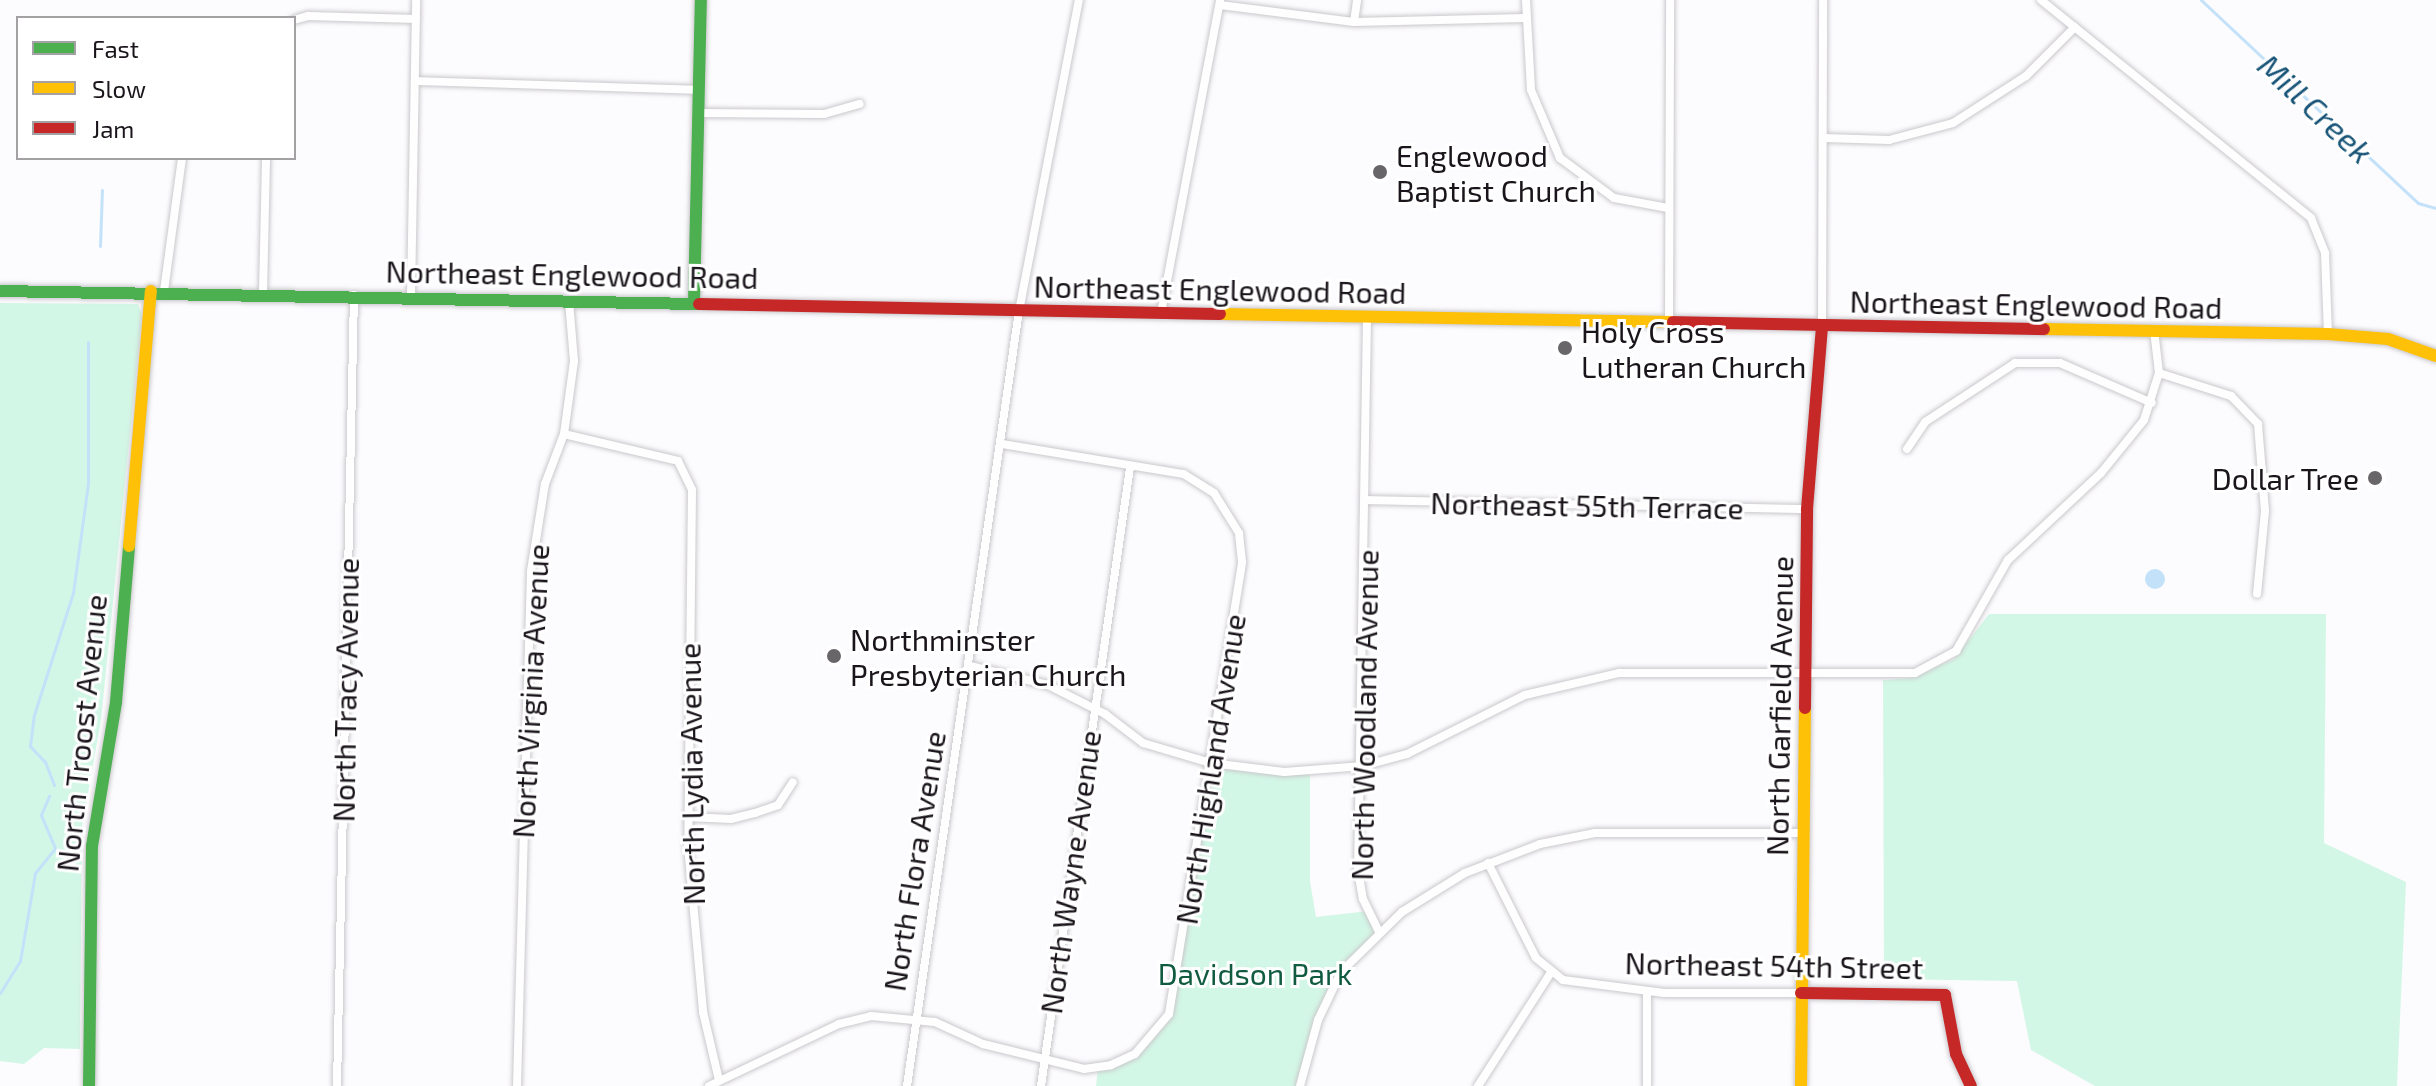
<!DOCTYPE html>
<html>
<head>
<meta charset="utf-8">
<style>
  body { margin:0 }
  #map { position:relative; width:2436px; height:1086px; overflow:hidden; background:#fcfbfd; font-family:"Exo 2",sans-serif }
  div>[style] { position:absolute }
  .green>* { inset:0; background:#d3f7e6 }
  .water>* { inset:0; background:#c3e2fa }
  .round { border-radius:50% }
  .stream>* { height:3px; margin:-1.5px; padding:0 1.5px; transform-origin:1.5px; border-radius:1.5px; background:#c3e2fa }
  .roads { filter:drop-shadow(0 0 2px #cac8cc) drop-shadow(0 0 2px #cac8cc) }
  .street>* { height:8px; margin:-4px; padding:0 4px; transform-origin:4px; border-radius:4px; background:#fffeff }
  .fast>* { height:12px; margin:-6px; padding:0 6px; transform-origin:6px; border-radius:6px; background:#4caf50 }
  .slow>* { height:12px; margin:-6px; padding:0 6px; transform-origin:6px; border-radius:6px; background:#ffc107 }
  .jam>* { height:12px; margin:-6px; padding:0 6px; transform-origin:6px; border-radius:6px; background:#c62828 }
  .dots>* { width:22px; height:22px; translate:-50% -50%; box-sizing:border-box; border:4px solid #fff; border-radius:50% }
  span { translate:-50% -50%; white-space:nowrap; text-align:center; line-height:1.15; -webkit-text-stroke:6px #fff; paint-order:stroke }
  .poi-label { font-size:30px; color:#1a151b }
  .left { translate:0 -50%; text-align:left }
  .right { translate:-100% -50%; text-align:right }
  .street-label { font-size:30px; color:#1a151b }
  .park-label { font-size:30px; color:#115c41 }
  .water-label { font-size:32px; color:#165376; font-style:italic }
  .legend { position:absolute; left:16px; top:16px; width:280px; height:144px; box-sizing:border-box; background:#fff; border:2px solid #a3a1a4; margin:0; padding:10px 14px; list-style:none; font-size:24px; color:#1a151b }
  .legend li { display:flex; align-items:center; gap:16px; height:40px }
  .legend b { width:40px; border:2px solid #a3a1a4 }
</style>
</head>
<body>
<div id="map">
  <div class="green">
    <div style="clip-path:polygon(0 303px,138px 304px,142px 315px,101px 720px,82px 826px,80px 1049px,44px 1048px,24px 1064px,0 1061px)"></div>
    <div style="clip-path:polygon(1989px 614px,2326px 614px,2324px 843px,2406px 882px,2397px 1086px,2095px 1086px,2031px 1050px,2017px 981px,1884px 979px,1883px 680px,1911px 678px,1954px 659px)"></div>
    <div style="clip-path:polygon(1211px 763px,1310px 771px,1310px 882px,1316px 917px,1369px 911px,1379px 932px,1326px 1001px,1300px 1086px,1096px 1086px,1098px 1068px,1123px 1060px,1162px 1026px,1178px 976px)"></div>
  </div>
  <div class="water">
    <div class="round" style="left:2145px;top:569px;width:20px;height:20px"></div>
  </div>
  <div class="stream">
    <div style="left:2201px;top:0;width:297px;rotate:43.1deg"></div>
    <div style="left:2418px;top:203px;width:19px;rotate:16deg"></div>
    <div style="left:100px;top:246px;width:56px;rotate:-88deg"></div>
    <div style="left:54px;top:785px;width:25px;rotate:-111deg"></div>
    <div style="left:45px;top:762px;width:22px;rotate:-133deg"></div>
    <div style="left:30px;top:746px;width:31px;rotate:-83deg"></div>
    <div style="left:34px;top:715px;width:128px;rotate:-72.3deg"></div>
    <div style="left:73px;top:593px;width:111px;rotate:-82.2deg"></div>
    <div style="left:88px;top:483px;width:141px;rotate:-90deg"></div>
    <div style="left:0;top:993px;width:38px;rotate:-58deg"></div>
    <div style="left:20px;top:961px;width:89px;rotate:-80.3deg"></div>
    <div style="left:35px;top:873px;width:32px;rotate:-51deg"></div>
    <div style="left:55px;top:848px;width:36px;rotate:-113deg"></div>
    <div style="left:41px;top:815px;width:21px;rotate:-67deg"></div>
  </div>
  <div class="roads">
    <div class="street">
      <div style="left:1526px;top:0;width:90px;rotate:86.8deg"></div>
      <div style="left:1531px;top:90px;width:74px;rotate:66.9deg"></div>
      <div style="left:1560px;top:158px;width:67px;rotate:36.5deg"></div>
      <div style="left:1614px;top:198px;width:55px;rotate:10.5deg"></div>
      <div style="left:2041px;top:0;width:347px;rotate:38.9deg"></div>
      <div style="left:2311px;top:218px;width:38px;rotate:68deg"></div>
      <div style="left:2325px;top:253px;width:81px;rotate:87.9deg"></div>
      <div style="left:1220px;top:5px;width:135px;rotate:7.2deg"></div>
      <div style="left:1354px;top:22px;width:171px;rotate:-1.3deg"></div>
      <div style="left:294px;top:20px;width:15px;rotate:-16deg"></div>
      <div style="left:308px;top:16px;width:108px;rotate:1.6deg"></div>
      <div style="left:1354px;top:22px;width:22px;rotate:-82deg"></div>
      <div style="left:415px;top:81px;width:284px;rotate:1.8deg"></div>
      <div style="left:698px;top:113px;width:126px;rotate:0.5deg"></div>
      <div style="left:824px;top:114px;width:37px;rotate:-16deg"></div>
      <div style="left:1824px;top:138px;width:65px;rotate:1.8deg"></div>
      <div style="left:1889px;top:140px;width:66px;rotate:-14.9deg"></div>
      <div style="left:1953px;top:123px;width:87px;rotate:-32.8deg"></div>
      <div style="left:2026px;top:76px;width:69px;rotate:-45deg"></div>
      <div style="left:164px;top:291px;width:134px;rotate:-82.3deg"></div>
      <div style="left:263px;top:293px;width:135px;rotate:-88.7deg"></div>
      <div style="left:411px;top:296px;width:296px;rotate:-89deg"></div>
      <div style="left:1161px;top:313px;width:319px;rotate:-79.3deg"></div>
      <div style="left:1367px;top:318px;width:553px;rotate:90.93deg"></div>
      <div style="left:1358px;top:871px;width:28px;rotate:80deg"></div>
      <div style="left:1363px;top:899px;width:37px;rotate:64deg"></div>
      <div style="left:1669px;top:324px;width:324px;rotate:-89.8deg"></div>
      <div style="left:1822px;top:326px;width:326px;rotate:-89.8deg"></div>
      <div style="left:2159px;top:373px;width:76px;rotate:17.7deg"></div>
      <div style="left:2231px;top:396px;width:39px;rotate:46deg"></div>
      <div style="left:2258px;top:424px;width:87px;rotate:85.4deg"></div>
      <div style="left:2265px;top:511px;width:83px;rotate:95.5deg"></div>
      <div style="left:564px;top:434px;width:117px;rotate:13.3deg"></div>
      <div style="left:678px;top:461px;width:32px;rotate:64deg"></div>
      <div style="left:692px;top:490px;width:356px;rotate:90.6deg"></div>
      <div style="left:688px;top:846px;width:167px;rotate:84.8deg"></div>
      <div style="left:703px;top:1012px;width:70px;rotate:76.8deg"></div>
      <div style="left:1907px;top:449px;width:32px;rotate:-56deg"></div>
      <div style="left:1925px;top:422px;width:108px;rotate:-33.2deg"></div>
      <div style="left:2015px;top:363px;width:45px"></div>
      <div style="left:2060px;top:363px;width:100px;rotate:23.5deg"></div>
      <div style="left:1367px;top:500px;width:440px;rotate:1.2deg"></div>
      <div style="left:970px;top:666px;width:80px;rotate:13.7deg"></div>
      <div style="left:1048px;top:685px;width:64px;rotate:27deg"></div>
      <div style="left:1105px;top:714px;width:48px;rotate:37.3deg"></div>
      <div style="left:1143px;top:743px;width:71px;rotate:16.4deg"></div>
      <div style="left:1211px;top:763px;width:74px;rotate:7deg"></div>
      <div style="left:1284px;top:772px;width:79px;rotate:-4.3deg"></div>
      <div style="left:1363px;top:766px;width:46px;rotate:-15.3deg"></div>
      <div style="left:1407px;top:754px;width:132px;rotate:-26.6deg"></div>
      <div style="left:1525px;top:695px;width:97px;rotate:-13.2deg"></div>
      <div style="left:1619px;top:673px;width:296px"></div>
      <div style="left:1915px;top:673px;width:47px;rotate:-28.2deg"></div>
      <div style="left:1956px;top:651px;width:105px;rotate:-60.3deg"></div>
      <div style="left:2008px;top:560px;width:127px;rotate:-43.1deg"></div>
      <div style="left:2101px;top:473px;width:68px;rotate:-50.9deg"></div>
      <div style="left:2144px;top:420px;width:49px;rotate:-72.3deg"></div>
      <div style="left:2159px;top:373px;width:43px;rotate:-96.6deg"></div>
      <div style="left:687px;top:817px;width:44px;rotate:2.6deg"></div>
      <div style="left:731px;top:819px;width:25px;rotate:-14deg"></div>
      <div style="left:755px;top:813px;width:24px;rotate:-19deg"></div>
      <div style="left:778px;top:805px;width:27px;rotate:-57deg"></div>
      <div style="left:1488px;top:863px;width:106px;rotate:63.2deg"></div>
      <div style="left:1536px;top:958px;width:35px;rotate:39deg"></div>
      <div style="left:1563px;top:980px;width:102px;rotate:7.3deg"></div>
      <div style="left:1664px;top:993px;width:137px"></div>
      <div style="left:1647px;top:991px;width:95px;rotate:90deg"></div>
      <div style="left:337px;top:1086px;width:791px;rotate:-88.77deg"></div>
      <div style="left:517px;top:1086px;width:515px;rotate:-88.44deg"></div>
      <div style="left:531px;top:571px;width:88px;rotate:-80.9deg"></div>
      <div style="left:545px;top:484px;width:53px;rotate:-69.2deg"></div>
      <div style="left:564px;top:434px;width:74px;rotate:-82.2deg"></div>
      <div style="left:574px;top:361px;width:60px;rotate:-94.8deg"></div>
      <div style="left:709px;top:1086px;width:144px;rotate:-25.5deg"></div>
      <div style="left:839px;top:1024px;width:33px;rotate:-14deg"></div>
      <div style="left:871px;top:1016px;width:64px;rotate:5.4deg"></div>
      <div style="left:935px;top:1022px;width:53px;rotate:24.6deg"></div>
      <div style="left:983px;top:1044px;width:104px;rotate:13.9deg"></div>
      <div style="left:1084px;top:1069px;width:27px;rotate:-8deg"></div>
      <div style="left:1111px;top:1065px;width:26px;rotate:-25deg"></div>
      <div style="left:1135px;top:1054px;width:52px;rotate:-49.6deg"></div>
      <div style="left:1169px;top:1014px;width:458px;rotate:-80.8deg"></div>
      <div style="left:1242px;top:562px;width:29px;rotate:-96deg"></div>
      <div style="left:1239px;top:533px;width:47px;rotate:-122deg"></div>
      <div style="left:1214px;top:493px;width:36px;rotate:-148deg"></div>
      <div style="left:1183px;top:474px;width:184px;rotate:-170.6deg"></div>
      <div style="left:907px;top:1086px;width:783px;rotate:-81.78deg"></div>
      <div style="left:1019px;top:311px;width:317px;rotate:-79.1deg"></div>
      <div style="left:1041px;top:1086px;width:624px;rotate:-81.81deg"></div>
      <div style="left:1300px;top:1086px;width:68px;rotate:-74.7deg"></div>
      <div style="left:1318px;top:1020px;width:53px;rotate:-64.4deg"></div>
      <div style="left:1341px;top:972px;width:86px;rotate:-44.5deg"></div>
      <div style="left:1402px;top:912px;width:74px;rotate:-31.8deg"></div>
      <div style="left:1465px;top:873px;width:80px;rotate:-21.1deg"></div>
      <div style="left:1540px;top:844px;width:56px;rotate:-11.3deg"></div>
      <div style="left:1595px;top:833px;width:208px"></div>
      <div style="left:1478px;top:1086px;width:133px;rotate:-57.3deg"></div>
    </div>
    <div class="fast">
      <div style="left:0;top:291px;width:699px;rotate:1.07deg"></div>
      <div style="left:694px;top:302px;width:302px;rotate:-88.7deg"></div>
      <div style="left:89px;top:1086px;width:240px;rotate:-89.3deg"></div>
      <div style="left:92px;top:846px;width:146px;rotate:-80.5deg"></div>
      <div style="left:116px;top:702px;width:157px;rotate:-85.2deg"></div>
    </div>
    <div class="slow">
      <div style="left:1220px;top:314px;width:453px;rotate:1deg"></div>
      <div style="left:2044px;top:329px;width:284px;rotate:1deg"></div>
      <div style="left:2328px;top:334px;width:60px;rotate:4.8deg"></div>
      <div style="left:2388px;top:339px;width:51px;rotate:19.5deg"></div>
      <div style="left:129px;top:546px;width:256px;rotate:-85.1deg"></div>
      <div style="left:1801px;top:1086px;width:378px;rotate:-89.4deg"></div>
    </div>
    <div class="jam">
      <div style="left:699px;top:304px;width:521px;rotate:1.1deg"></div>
      <div style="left:1673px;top:322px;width:371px;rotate:1.1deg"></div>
      <div style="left:1805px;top:708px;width:199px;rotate:-89.4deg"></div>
      <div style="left:1807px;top:509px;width:183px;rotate:-85.3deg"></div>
      <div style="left:1801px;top:993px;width:144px;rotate:0.8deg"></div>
      <div style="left:1945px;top:995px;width:60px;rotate:79.4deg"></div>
      <div style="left:1956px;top:1054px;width:35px;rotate:65deg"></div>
    </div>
  </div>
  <div class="dots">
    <div style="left:1380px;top:172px;background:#69666a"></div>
    <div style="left:1565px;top:348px;background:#69666a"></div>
    <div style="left:2375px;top:478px;background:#69666a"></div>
    <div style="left:834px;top:656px;background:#69666a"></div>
  </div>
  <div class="poi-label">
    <span class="left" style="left:1396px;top:172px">Englewood<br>Baptist Church</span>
    <span class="left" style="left:1581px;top:348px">Holy Cross<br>Lutheran Church</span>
    <span class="right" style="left:2359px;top:478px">Dollar Tree</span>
    <span class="left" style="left:850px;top:656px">Northminster<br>Presbyterian Church</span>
  </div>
  <div class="street-label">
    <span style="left:572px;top:274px;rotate:1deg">Northeast Englewood Road</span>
    <span style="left:1220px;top:289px;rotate:1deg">Northeast Englewood Road</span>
    <span style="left:2036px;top:304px;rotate:1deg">Northeast Englewood Road</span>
    <span style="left:1587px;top:505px;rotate:1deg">Northeast 55th Terrace</span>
    <span style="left:345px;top:690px;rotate:-89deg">North Tracy Avenue</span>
    <span style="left:530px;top:691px;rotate:-87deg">North Virginia Avenue</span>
    <span style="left:1779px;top:706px;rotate:-89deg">North Garfield Avenue</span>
    <span style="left:1364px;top:715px;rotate:-89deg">North Woodland Avenue</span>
    <span style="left:81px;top:733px;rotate:-84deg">North Troost Avenue</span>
    <span style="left:1210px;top:769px;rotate:-81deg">North Highland Avenue</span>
    <span style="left:691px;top:774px;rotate:-91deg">North Lydia Avenue</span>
    <span style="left:914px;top:861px;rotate:-81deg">North Flora Avenue</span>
    <span style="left:1070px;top:872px;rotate:-82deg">North Wayne Avenue</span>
    <span style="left:1774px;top:965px;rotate:1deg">Northeast 54th Street</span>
  </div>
  <div class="park-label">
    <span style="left:1255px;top:973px">Davidson Park</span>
  </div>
  <div class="water-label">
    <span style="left:2316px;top:108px;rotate:43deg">Mill Creek</span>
  </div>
  <ul class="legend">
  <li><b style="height:10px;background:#4caf50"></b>Fast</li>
  <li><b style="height:10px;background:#ffc107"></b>Slow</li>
  <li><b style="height:10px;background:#c62828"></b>Jam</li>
  </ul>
</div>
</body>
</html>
